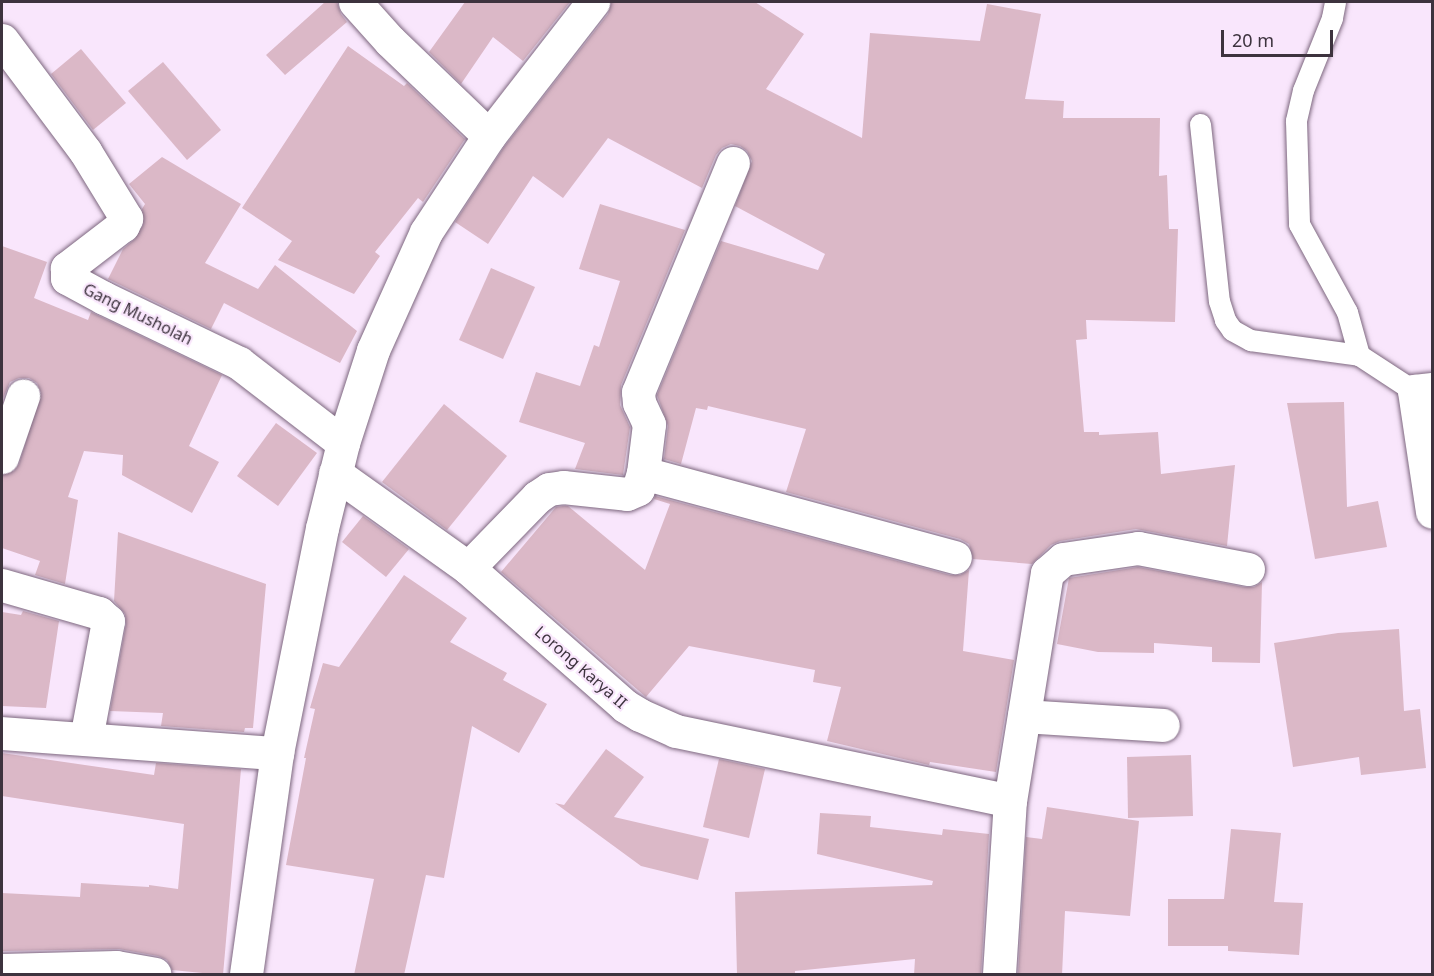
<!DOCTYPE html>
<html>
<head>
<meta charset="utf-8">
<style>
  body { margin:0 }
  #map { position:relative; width:1434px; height:976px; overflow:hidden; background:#f9e6fc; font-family:"Noto Sans",sans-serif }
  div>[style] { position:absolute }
  .building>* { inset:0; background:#dbb8c7 }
  .roads { filter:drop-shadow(0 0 2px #7d677f) drop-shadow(0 0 2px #7d677f) }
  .service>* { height:21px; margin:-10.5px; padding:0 10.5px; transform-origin:10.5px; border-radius:10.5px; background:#fff }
  .minor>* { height:33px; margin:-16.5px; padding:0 16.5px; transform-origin:16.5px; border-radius:16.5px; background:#fff }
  span { translate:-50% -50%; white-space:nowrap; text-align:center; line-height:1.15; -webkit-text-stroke:4.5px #f9e6fc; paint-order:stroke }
  .street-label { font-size:16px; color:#3d333e }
  .frame { position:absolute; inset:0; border:3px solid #3d333e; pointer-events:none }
  .scale { position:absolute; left:1221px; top:30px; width:112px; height:27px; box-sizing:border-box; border:3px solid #3d333e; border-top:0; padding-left:8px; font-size:18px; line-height:21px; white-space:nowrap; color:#3d333e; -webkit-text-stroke:4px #f9e6fc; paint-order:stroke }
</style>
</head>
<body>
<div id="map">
  <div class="building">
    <div style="clip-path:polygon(325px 2px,337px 2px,341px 14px,347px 22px,285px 75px,266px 55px)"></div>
    <div style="clip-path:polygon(465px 2px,570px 2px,523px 61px,493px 37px,461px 84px,429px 52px)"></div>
    <div style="clip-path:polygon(611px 2px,755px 2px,804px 34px,766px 89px,862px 138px,870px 33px,980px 41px,987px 4px,1041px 14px,1025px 99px,1064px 101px,1063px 118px,1160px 118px,1159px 176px,1167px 175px,1169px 229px,1178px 229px,1175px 322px,1086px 320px,1087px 339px,1076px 340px,1084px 432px,1099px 432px,1099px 435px,1158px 432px,1161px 474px,1235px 465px,1227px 546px,1136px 529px,1060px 541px,1051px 545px,1032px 564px,973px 559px,969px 544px,960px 539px,786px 492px,806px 429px,708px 406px,707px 410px,696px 408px,681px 464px,664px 459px,668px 426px,657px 395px,721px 241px,818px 270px,825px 254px,735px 206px,752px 161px,747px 151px,740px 146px,731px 144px,722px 148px,716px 155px,702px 188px,608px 138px,563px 198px,533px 176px,488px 244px,455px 222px,504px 147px,608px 14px)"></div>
    <div style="clip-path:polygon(348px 46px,404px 86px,407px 83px,465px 139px,423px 202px,418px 198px,375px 252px,380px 256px,354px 294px,278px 260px,292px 241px,242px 208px)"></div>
    <div style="clip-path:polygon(81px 49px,126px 103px,93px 130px,51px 74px)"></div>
    <div style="clip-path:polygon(163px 62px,221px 130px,187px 160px,128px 91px)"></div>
    <div style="clip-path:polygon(162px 157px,241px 204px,205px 263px,258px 289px,275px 265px,357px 331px,340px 363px,224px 303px,211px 329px,108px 279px,123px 249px,135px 239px,143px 225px,142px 209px,145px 204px,129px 184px)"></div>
    <div style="clip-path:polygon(600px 204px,685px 230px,621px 385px,620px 405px,630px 427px,623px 475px,575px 469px,585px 443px,519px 422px,536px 372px,580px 386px,594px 345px,599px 347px,620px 281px,579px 269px)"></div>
    <div style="clip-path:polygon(2px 246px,47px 262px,34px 298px,88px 320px,91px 312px,222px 375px,189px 446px,219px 462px,192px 513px,122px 475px,123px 455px,84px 451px,68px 497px,78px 500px,65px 584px,35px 575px,40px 561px,2px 548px,2px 475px,14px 471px,19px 464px,41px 393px,37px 383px,29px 378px,19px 378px,10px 382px,2px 401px)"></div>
    <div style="clip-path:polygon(491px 268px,535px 287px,503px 359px,459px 340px)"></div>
    <div style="clip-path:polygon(1344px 402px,1347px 507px,1378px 501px,1387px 547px,1315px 559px,1287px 403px)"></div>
    <div style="clip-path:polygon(444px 404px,507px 456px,447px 530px,382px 482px)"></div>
    <div style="clip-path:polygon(276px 423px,317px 453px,278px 506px,237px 476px)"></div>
    <div style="clip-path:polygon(655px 496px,950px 575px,960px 575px,969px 570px,963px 651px,1014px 660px,996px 772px,930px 762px,929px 765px,827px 741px,841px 687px,813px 682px,815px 670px,689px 646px,646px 697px,501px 572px,556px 507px,563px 506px,568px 506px,645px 570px,670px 504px,654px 499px)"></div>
    <div style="clip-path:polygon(363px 516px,409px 549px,386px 577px,342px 542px)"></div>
    <div style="clip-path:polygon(118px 532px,266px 584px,253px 728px,245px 728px,244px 732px,161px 726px,163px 713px,110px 711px,126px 624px,125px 614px,114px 601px)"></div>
    <div style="clip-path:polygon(1138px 567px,1244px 587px,1254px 587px,1262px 582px,1260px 663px,1212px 662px,1212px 647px,1154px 643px,1154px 653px,1098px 652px,1057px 644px,1069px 578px)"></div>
    <div style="clip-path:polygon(404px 575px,467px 618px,450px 642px,507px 673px,503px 680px,547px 704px,519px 753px,472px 726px,444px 878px,426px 875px,404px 975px,354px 975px,374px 879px,286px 865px,306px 758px,304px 758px,315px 709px,310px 708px,323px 663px,339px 667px)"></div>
    <div style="clip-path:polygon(23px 611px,59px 621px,46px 708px,2px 706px,2px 612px,21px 615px)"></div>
    <div style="clip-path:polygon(1399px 629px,1404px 711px,1420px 709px,1426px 768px,1361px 775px,1359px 757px,1293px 767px,1274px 643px,1338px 633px)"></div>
    <div style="clip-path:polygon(606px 749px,644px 777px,614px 817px,709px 839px,698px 880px,641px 866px,555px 803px,564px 805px)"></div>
    <div style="clip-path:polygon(2px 753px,154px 775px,156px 763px,241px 769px,223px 975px,172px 970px,167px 960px,158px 956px,119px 949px,2px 951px,2px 893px,80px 897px,81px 883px,149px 887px,149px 885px,178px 889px,184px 824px,2px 796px)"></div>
    <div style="clip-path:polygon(1191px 755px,1193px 816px,1128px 818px,1127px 757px)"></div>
    <div style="clip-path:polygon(719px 759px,765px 769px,749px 838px,703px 827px)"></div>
    <div style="clip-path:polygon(1047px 807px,1139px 821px,1130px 916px,1065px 911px,1062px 975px,1018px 975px,1026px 837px,1042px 839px)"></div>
    <div style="clip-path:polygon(820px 813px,871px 816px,870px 827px,942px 835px,943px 829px,989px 834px,981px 975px,914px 975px,915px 959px,795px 971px,795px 975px,737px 975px,735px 892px,932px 885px,933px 881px,817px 854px)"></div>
    <div style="clip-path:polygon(1231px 829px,1281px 833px,1274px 902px,1303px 903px,1299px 955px,1228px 951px,1228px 946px,1168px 946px,1168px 899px,1224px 899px)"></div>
  </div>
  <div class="roads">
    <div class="service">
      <div style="left:1335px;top:2px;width:16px;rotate:101deg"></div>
      <div style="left:1332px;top:18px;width:78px;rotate:111.9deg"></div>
      <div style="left:1303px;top:90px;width:32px;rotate:103deg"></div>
      <div style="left:1296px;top:121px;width:103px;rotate:88.3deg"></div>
      <div style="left:1299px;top:224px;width:100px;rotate:61.4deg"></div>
      <div style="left:1347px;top:312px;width:45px;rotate:74.4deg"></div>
      <div style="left:1200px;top:124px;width:178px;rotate:83.9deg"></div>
      <div style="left:1219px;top:301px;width:20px;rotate:72deg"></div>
      <div style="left:1225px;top:320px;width:12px;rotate:55deg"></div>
      <div style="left:1232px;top:330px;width:21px;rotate:29deg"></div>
      <div style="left:1250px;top:340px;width:110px;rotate:7.8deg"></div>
      <div style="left:1359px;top:355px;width:66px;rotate:33.2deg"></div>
    </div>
    <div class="minor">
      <div style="left:355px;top:2px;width:52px;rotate:48.1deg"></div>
      <div style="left:390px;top:41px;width:137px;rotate:43.8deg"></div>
      <div style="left:2px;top:40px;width:139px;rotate:53.2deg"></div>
      <div style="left:85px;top:151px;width:79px;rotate:58.5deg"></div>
      <div style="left:126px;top:218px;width:8px;rotate:113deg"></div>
      <div style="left:123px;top:225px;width:71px;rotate:142.5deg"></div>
      <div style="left:67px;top:268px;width:10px;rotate:90deg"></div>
      <div style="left:67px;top:278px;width:42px;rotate:28.4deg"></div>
      <div style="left:104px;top:298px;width:150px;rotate:25.7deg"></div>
      <div style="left:239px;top:363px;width:131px;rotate:37.6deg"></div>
      <div style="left:1432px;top:389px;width:18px;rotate:174deg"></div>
      <div style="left:1414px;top:391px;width:122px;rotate:81.5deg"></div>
      <div style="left:2px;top:457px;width:65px;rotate:-71deg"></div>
      <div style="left:335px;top:473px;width:163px;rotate:35.5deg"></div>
      <div style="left:468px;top:568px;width:209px;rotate:41.3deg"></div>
      <div style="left:625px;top:706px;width:17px;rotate:31deg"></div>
      <div style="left:640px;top:715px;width:39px;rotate:24deg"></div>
      <div style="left:676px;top:731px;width:341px;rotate:11.8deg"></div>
      <div style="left:643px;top:473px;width:323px;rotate:15.1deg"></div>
      <div style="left:468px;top:568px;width:99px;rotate:-45.8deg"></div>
      <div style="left:537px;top:497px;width:14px;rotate:-34deg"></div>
      <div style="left:549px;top:489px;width:14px;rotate:-8deg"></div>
      <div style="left:563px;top:487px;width:64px;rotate:6.2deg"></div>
      <div style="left:627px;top:494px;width:12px;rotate:-24deg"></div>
      <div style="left:638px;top:489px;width:17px;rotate:-73deg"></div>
      <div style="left:643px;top:473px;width:49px;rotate:-83deg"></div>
      <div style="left:649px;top:424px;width:23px;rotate:-115deg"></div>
      <div style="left:639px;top:403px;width:11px;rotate:-95deg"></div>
      <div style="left:638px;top:392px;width:248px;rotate:-67.5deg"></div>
      <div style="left:2px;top:585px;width:101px;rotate:16.1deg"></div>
      <div style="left:99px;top:613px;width:12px;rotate:42deg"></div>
      <div style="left:108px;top:621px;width:120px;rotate:100.6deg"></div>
      <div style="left:1024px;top:716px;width:139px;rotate:3.7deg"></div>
      <div style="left:2px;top:733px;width:276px;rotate:4.2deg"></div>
      <div style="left:2px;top:970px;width:114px;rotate:-1.5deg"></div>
      <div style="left:116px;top:967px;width:39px;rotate:10deg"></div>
      <div style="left:246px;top:974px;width:223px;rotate:-82deg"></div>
      <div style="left:277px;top:753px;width:229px;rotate:-78.7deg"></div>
      <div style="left:322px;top:528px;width:88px;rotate:-76.1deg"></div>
      <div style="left:343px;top:443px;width:98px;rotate:-72.1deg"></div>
      <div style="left:373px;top:350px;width:129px;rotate:-65.8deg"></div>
      <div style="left:426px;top:232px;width:115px;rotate:-56.7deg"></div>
      <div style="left:489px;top:136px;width:170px;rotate:-52.2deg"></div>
      <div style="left:999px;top:974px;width:173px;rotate:-86.4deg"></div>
      <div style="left:1010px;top:801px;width:231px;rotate:-80.8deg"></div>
      <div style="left:1047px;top:573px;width:21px;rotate:-41deg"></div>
      <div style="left:1063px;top:559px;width:76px;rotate:-8.3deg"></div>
      <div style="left:1138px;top:548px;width:112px;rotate:10.8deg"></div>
    </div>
  </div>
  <div class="street-label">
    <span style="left:138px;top:314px;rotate:26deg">Gang Musholah</span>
    <span style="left:581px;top:667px;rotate:41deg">Lorong Karya II</span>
  </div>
  <div class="frame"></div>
  <div class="scale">20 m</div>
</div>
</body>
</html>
